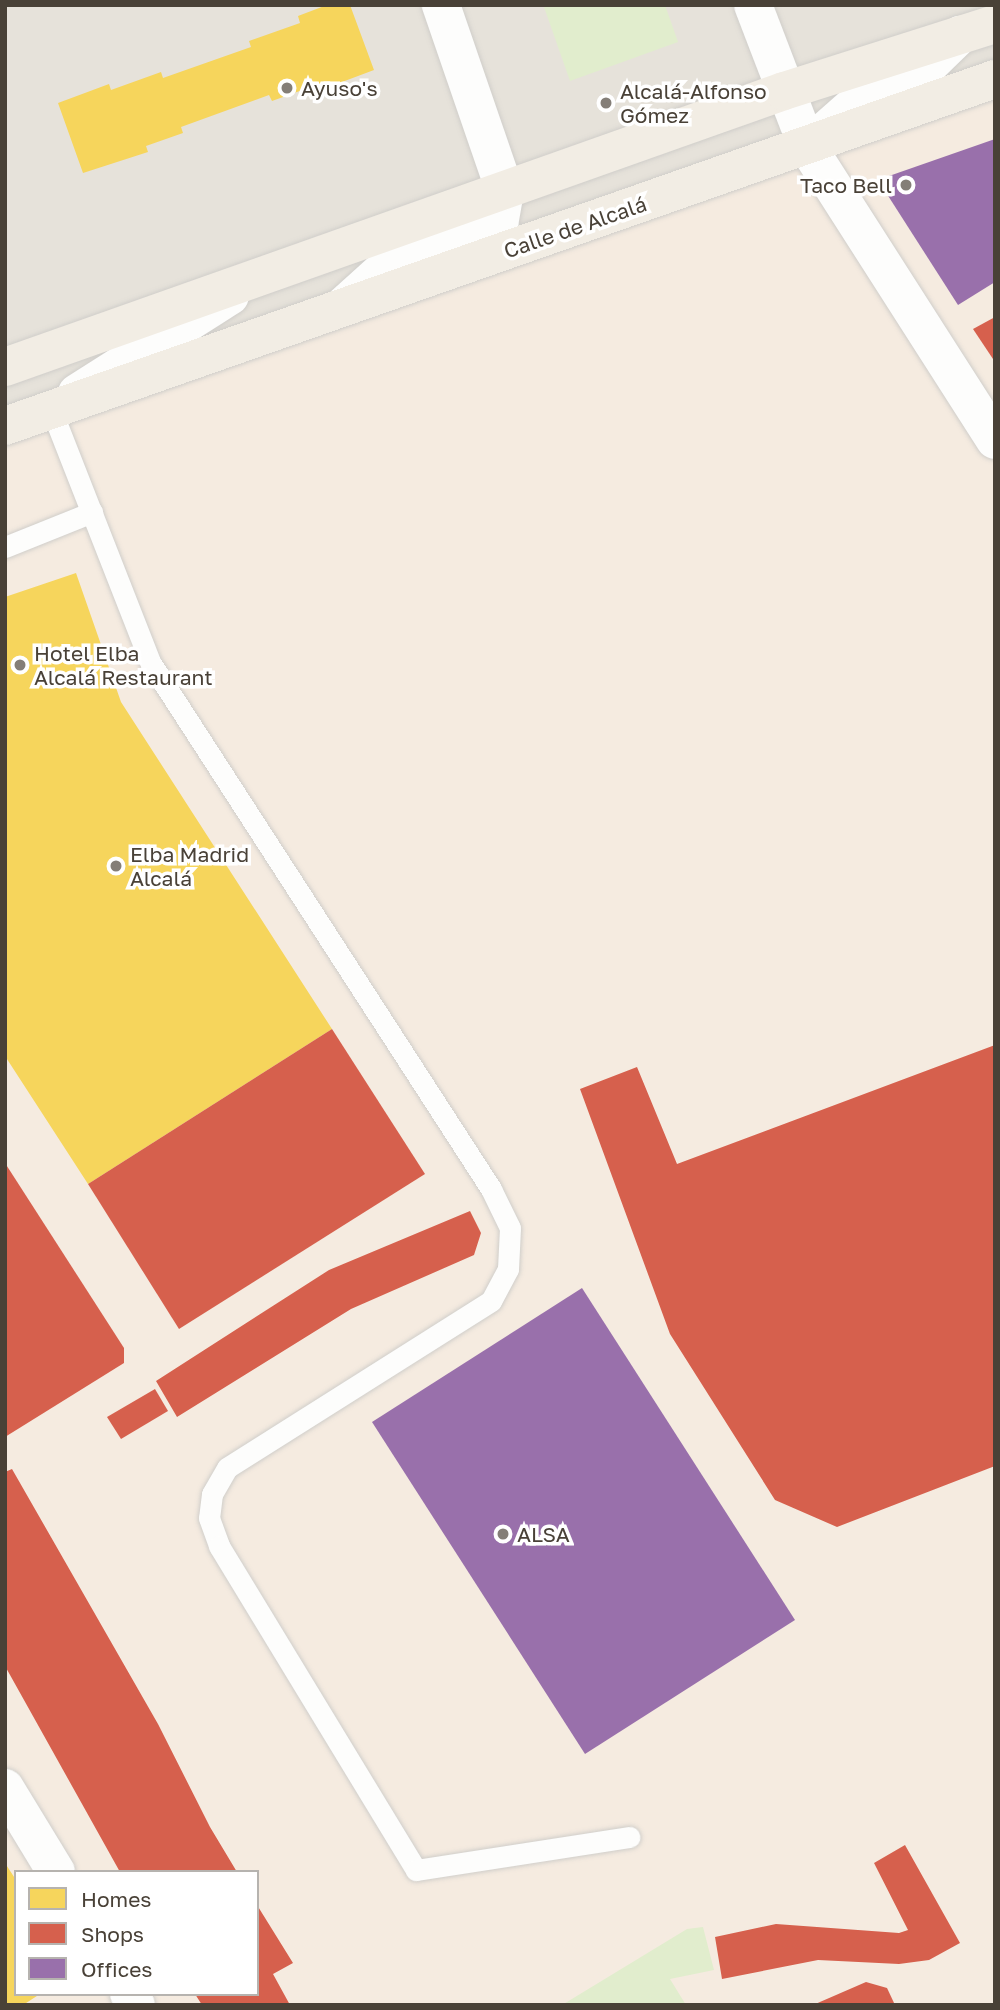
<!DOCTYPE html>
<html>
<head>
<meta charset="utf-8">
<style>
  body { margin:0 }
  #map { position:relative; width:1000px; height:2010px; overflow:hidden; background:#f2f0ed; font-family:"Golos Text",sans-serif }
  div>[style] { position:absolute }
  .residential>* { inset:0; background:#e6e2da }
  .commercial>* { inset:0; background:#f5ebe0 }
  .green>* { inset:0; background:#e1edcd }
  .homes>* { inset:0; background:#f6d55c }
  .shops>* { inset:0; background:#d6604d }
  .offices>* { inset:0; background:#9970ab }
  .roads { filter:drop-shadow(0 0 2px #d0ceca) drop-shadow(0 0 2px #d0ceca) }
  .service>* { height:21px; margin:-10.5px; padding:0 10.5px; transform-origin:10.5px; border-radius:10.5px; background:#fdfdfc }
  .minor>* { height:38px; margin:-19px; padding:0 19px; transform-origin:19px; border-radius:19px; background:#fdfdfc }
  .primary>* { height:38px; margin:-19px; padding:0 19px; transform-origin:19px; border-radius:19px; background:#f2ede4 }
  .dots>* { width:19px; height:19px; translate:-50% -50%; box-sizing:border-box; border:4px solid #fff; border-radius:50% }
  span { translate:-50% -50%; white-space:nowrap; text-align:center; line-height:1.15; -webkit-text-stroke:7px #fff; paint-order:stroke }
  .poi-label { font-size:21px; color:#494137 }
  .left { translate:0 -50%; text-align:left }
  .right { translate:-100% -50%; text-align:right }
  .street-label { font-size:21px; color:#494137 }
  .frame { position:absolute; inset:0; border:7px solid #494137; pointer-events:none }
  .legend { position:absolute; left:14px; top:1870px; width:245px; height:126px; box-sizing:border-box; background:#fff; border:2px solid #b6b3af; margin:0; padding:9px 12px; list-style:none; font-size:21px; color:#494137 }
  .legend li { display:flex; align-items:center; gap:14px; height:35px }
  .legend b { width:35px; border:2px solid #b6b3af }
</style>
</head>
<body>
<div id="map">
  <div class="residential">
    <div style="clip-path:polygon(5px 5px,995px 5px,995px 79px,5px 426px)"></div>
  </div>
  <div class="commercial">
    <div style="clip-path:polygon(evenodd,995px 79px,995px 2005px,5px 2005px,5px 426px,995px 79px,16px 1872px,257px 1872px,257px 1994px,16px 1994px,16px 1872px)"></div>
  </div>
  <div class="green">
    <div style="clip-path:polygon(549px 5px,665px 5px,678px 42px,570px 81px,544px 7px)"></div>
    <div style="clip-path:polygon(703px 1927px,714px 1970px,670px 1979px,686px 2005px,562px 2005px,687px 1929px)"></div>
  </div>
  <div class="homes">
    <div style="clip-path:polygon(327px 5px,350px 5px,374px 70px,310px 94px,308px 88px,272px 101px,269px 95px,181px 127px,183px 133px,146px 146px,148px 152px,83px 173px,58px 103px,109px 84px,111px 90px,161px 72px,163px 78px,251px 47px,249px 41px,300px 23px,298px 16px)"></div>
    <div style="clip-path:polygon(76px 573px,121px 702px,332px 1029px,88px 1184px,5px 1056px,5px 597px)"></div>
    <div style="clip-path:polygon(5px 1863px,16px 1880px,16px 1994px,40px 1994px,23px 2005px,5px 2005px)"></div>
  </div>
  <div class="shops">
    <div style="clip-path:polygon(995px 317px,995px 362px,973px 329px)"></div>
    <div style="clip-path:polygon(332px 1029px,425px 1174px,179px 1329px,88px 1184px)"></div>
    <div style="clip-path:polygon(995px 1045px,995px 1466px,837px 1527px,775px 1500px,670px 1334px,580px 1089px,637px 1067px,677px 1164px)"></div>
    <div style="clip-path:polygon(5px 1163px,124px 1348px,124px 1363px,5px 1437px)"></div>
    <div style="clip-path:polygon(470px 1211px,481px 1233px,474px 1255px,351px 1309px,177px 1417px,156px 1381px,329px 1270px)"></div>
    <div style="clip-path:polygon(155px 1389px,168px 1411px,121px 1439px,107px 1417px)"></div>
    <div style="clip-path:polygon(12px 1469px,158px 1724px,210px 1827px,237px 1872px,120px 1872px,5px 1666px,5px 1472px)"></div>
    <div style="clip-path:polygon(905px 1845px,960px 1943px,929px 1960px,899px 1964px,818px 1960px,722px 1979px,715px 1937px,776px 1924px,899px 1933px,908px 1930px,874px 1863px)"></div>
    <div style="clip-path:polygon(257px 1905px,293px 1963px,273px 1974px,290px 2005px,202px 2005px,195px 1994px,257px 1994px)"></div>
    <div style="clip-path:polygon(866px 1982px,887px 1988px,895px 2005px,813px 2005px)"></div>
  </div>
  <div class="offices">
    <div style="clip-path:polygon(995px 139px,995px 282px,958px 305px,885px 191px,889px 176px)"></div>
    <div style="clip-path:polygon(582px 1288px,795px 1620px,585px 1754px,372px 1422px)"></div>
  </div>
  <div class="roads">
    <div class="service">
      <div style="left:51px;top:409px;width:272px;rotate:68.6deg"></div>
      <div style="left:150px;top:662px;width:628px;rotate:57.09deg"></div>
      <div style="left:491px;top:1189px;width:43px;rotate:64deg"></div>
      <div style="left:510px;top:1228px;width:41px;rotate:92.8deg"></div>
      <div style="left:508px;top:1269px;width:36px;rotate:118deg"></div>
      <div style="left:491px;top:1301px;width:312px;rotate:147.7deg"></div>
      <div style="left:227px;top:1468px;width:30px;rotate:120deg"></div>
      <div style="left:212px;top:1494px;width:24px;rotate:97deg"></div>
      <div style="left:209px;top:1518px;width:30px;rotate:70deg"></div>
      <div style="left:219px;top:1546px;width:379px;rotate:58.7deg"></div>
      <div style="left:416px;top:1870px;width:216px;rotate:-8.8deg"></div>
      <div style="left:5px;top:547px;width:94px;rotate:-21.9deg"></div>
    </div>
    <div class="minor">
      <div style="left:753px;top:5px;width:151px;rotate:69deg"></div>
      <div style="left:807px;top:146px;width:349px;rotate:57.4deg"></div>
      <div style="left:809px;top:145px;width:80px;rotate:-41.5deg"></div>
      <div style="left:869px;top:92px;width:58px;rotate:-21.3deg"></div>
      <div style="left:923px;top:71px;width:52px;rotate:-44.2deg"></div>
      <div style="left:343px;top:306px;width:69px;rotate:-42deg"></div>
      <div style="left:394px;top:260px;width:111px;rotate:-18.4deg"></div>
      <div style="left:499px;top:225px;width:35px;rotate:-80deg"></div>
      <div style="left:505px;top:191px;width:197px;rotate:-109deg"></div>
      <div style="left:77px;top:393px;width:181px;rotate:-32.4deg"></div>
      <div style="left:5px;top:1788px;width:98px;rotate:58.7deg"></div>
      <div style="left:129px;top:1994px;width:13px;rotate:58deg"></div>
    </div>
    <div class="primary">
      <div style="left:5px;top:367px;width:826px;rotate:-19.51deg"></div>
      <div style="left:784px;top:91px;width:221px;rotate:-17.6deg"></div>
      <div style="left:5px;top:426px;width:1049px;rotate:-19.32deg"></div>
    </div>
  </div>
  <div class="dots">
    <div style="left:287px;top:88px;background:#847e77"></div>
    <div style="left:606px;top:103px;background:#847e77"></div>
    <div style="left:906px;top:185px;background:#847e77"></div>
    <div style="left:20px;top:665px;background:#847e77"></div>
    <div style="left:116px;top:866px;background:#847e77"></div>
    <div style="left:503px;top:1534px;background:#847e77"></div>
  </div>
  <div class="poi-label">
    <span class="left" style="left:301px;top:88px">Ayuso's</span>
    <span class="left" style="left:620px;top:103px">Alcalá-Alfonso<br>Gómez</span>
    <span class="right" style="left:892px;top:185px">Taco Bell</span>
    <span class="left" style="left:34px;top:665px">Hotel Elba<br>Alcalá Restaurant</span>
    <span class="left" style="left:130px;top:866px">Elba Madrid<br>Alcalá</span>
    <span class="left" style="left:517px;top:1534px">ALSA</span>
  </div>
  <div class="street-label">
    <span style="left:575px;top:227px;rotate:-19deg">Calle de Alcalá</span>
  </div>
  <div class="frame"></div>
  <ul class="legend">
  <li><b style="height:19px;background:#f6d55c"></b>Homes</li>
  <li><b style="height:19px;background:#d6604d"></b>Shops</li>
  <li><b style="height:19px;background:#9970ab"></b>Offices</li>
  </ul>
</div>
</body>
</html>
